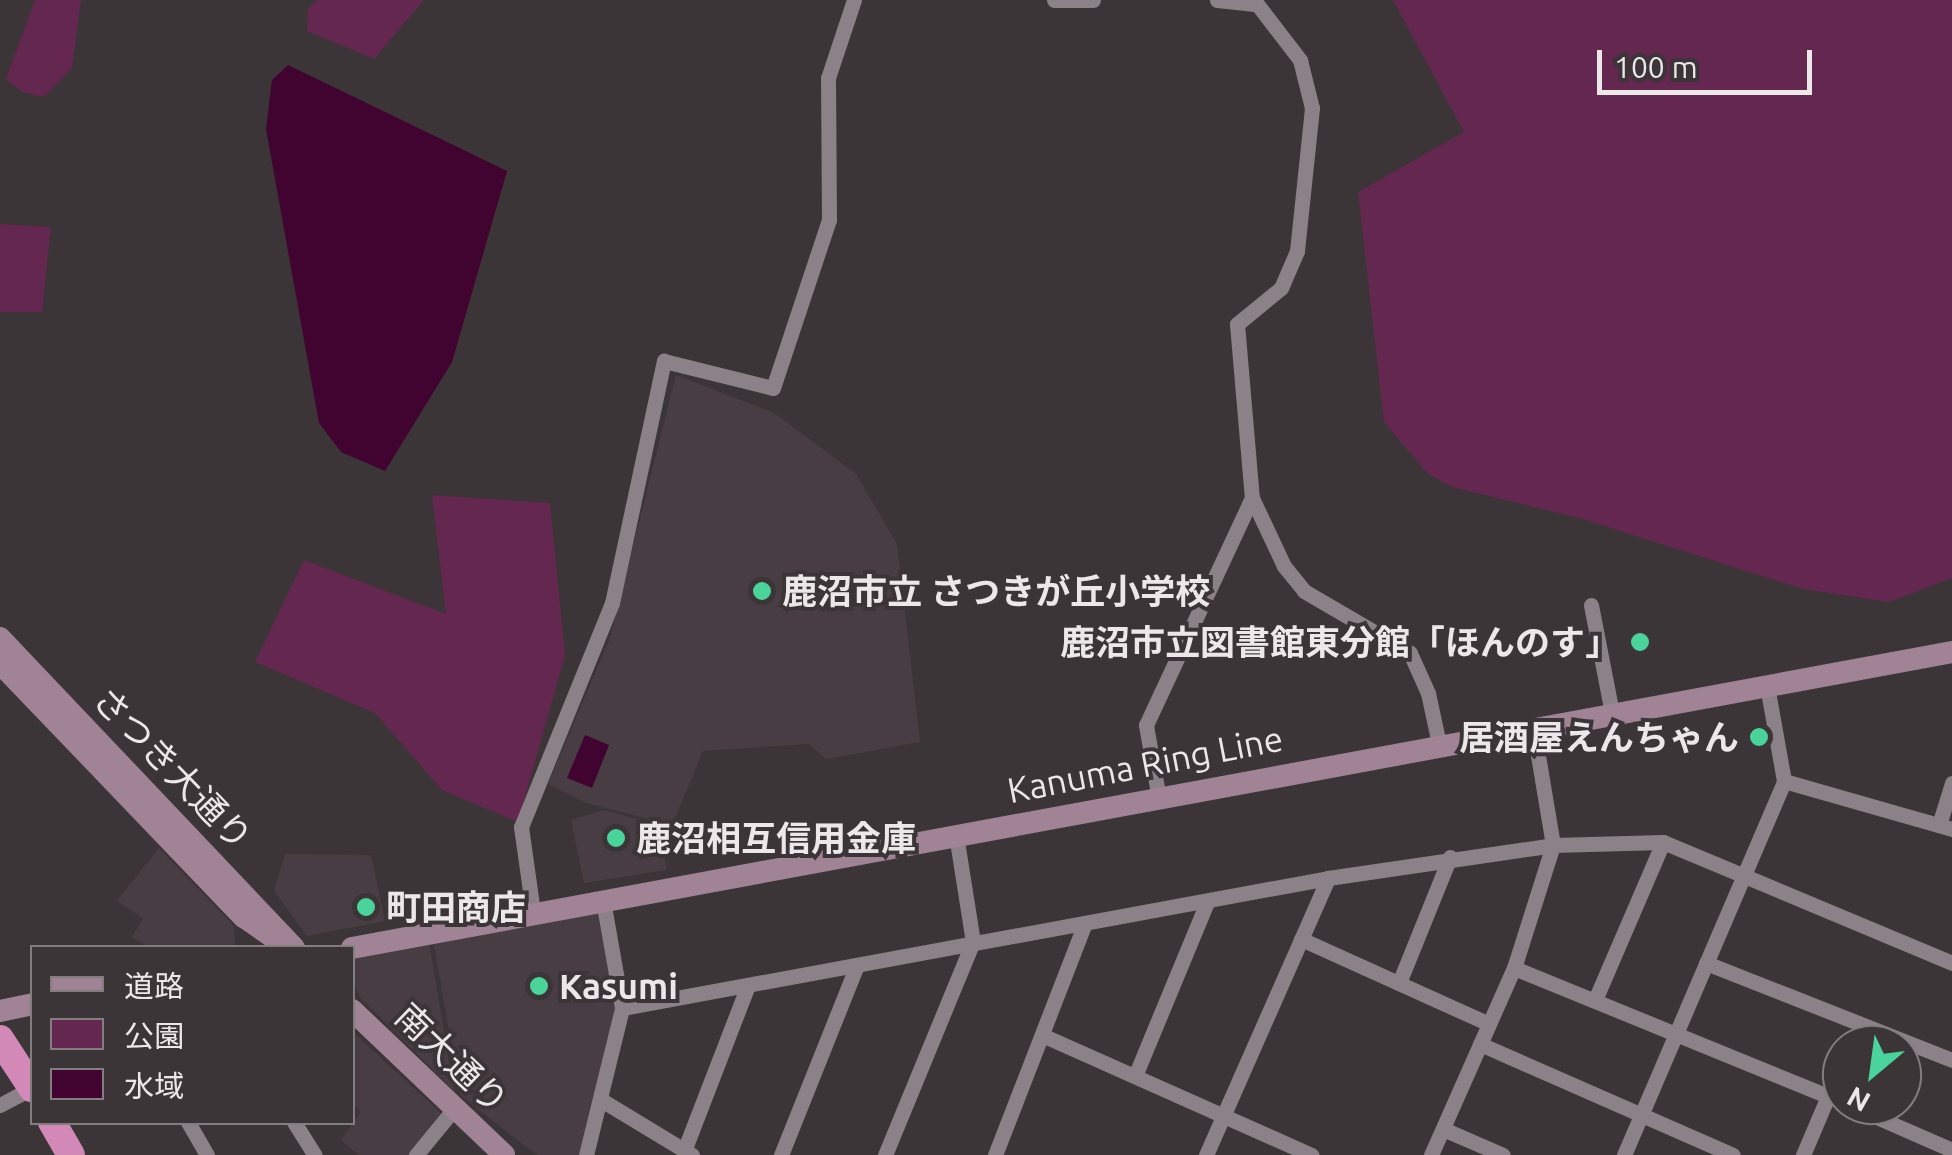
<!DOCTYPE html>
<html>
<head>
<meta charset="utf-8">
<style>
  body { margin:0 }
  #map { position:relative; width:1952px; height:1155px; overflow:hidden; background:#3b3538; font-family:Ubuntu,"Noto Sans JP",sans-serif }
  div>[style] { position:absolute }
  .built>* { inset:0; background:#493d44 }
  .green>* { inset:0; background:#642750 }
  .water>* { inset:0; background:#410330 }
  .street>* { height:15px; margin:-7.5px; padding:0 7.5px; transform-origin:7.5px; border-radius:7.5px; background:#8a8286 }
  .secondary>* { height:22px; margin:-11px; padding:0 11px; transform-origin:11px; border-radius:11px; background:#a08495 }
  .highway>* { height:28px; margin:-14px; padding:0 14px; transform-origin:14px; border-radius:14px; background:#d389b7 }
  .dots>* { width:28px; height:28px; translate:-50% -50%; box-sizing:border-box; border:5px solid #3b3538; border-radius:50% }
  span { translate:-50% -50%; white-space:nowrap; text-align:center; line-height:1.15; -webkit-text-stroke:8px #3b3538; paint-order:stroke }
  .poi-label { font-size:35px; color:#ece8ea; font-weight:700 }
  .left { translate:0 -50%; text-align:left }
  .right { translate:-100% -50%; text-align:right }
  .street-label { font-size:35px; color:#ece8ea }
  .legend { position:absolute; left:30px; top:945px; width:325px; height:180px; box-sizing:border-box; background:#3b3538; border:2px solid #827d7f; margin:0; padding:12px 18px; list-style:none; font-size:30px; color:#ece8ea }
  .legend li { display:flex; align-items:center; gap:20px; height:50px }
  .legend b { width:50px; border:2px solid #827d7f }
  .north { position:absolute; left:1822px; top:1025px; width:100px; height:100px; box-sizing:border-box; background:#3b3538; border:2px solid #827d7f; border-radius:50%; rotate:209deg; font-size:28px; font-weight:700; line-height:40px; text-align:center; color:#ece8ea }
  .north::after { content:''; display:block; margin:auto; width:35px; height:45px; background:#4ad49c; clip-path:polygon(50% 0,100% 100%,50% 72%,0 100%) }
  .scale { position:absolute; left:1597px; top:50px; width:215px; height:45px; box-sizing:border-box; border:5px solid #ece8ea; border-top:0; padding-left:12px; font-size:30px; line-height:35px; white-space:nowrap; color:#ece8ea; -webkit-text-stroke:8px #3b3538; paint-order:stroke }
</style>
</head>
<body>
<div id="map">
  <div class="built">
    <div style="clip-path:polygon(676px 375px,774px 413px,856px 474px,897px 544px,920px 742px,826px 759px,809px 744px,703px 751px,672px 825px,586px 803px,548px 784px,610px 638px)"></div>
    <div style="clip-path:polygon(604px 810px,658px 825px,667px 870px,584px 883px,571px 820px)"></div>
    <div style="clip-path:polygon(159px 848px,234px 926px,235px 947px,148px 947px,132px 937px,143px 918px,117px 901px)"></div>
    <div style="clip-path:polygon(285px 854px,371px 855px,385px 921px,307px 936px,274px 891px)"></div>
    <div style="clip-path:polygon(600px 909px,615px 1009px,593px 1115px,579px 1155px,537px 1155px,460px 1095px,433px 939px)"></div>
    <div style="clip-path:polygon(429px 941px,454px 1091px,360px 997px,353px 980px,353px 957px)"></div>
    <div style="clip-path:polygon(353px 1032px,443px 1115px,413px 1155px,359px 1155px,341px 1140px,361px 1112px,353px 1104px)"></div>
  </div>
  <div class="green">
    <div style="clip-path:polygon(35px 0,81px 0,72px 68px,44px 97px,22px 92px,6px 79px)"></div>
    <div style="clip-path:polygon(317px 0,424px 0,374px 59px,307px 31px,308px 9px)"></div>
    <div style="clip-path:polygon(1393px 0,1952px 0,1952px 578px,1889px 602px,1803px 589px,1579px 518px,1452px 487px,1428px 474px,1384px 422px,1358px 192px,1464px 132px)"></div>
    <div style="clip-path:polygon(0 224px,51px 227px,42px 312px,0 312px)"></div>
    <div style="clip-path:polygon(432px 495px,550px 503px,565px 655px,518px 822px,442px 790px,375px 713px,255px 662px,304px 560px,446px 614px)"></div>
  </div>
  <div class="water">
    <div style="clip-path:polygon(288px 65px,507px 171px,452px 362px,385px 471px,341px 452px,319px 423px,266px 129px,272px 80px)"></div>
    <div style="clip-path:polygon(585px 735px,609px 745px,592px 788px,567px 778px)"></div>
  </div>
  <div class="street">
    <div style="left:1054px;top:0;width:39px"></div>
    <div style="left:1217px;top:0;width:38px;rotate:6deg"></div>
    <div style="left:1254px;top:0;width:76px;rotate:52.5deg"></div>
    <div style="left:1300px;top:60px;width:49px;rotate:76deg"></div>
    <div style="left:1312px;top:108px;width:144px;rotate:96deg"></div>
    <div style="left:1297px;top:251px;width:40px;rotate:113.4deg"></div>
    <div style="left:1281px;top:288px;width:57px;rotate:140.7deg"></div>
    <div style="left:1237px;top:324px;width:175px;rotate:85.1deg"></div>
    <div style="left:1252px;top:498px;width:75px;rotate:64.8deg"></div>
    <div style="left:1284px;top:566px;width:32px;rotate:51deg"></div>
    <div style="left:1304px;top:591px;width:123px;rotate:30.3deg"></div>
    <div style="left:1410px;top:653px;width:44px;rotate:65.8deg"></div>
    <div style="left:1428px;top:693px;width:52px;rotate:77.8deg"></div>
    <div style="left:1591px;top:605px;width:110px;rotate:79deg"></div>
    <div style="left:1784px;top:781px;width:175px;rotate:15.9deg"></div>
    <div style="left:1159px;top:799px;width:75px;rotate:-100deg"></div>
    <div style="left:1146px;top:725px;width:251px;rotate:-65deg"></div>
    <div style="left:1939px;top:825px;width:44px;rotate:-72.8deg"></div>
    <div style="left:533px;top:912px;width:86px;rotate:-98deg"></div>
    <div style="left:521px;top:827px;width:242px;rotate:-67.9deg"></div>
    <div style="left:612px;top:603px;width:248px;rotate:-77.9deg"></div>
    <div style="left:664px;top:361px;width:112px;rotate:13.9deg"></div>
    <div style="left:773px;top:388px;width:177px;rotate:-71.6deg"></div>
    <div style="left:829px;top:220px;width:142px;rotate:-90.4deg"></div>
    <div style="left:828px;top:78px;width:82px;rotate:-71.6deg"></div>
    <div style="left:1301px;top:939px;width:206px;rotate:24.3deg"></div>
    <div style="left:1706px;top:963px;width:264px;rotate:21.5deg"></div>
    <div style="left:1514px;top:968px;width:354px;rotate:22.2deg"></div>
    <div style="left:1399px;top:983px;width:136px;rotate:-68deg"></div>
    <div style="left:1595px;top:1000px;width:172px;rotate:-66.7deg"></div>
    <div style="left:622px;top:1008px;width:718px;rotate:-10.43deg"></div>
    <div style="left:1328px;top:878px;width:227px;rotate:-8.3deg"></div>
    <div style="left:1553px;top:845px;width:110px;rotate:-1.6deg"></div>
    <div style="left:1663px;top:842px;width:313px;rotate:22.7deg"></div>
    <div style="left:1042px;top:1035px;width:295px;rotate:24deg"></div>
    <div style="left:1480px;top:1044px;width:276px;rotate:23.7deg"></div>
    <div style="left:1135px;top:1076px;width:188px;rotate:-67.5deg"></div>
    <div style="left:603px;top:1101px;width:104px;rotate:31.2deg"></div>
    <div style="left:0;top:1105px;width:36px;rotate:-28deg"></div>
    <div style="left:1849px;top:1105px;width:112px;rotate:23.6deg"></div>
    <div style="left:188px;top:1122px;width:38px;rotate:60deg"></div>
    <div style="left:294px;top:1122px;width:39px;rotate:58deg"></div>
    <div style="left:1443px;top:1129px;width:65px;rotate:23.4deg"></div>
    <div style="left:684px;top:1151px;width:178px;rotate:-68.9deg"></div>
    <div style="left:416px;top:1155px;width:58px;rotate:-50.6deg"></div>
    <div style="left:586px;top:1155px;width:151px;rotate:-76.2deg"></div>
    <div style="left:622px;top:1008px;width:110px;rotate:-100deg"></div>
    <div style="left:781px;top:1155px;width:205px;rotate:-68.2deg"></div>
    <div style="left:885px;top:1155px;width:230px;rotate:-67.6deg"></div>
    <div style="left:973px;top:942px;width:108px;rotate:-99deg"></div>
    <div style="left:995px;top:1155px;width:249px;rotate:-68.8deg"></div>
    <div style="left:1206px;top:1155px;width:303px;rotate:-66.2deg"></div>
    <div style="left:1431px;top:1155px;width:205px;rotate:-66.1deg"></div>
    <div style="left:1514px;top:968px;width:129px;rotate:-72.4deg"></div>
    <div style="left:1553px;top:845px;width:121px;rotate:-99.5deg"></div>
    <div style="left:1624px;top:1155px;width:407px;rotate:-66.8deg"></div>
    <div style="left:1784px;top:781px;width:97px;rotate:-100.1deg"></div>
    <div style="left:1803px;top:1155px;width:64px;rotate:-67deg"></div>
  </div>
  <div class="secondary">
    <div style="left:0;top:638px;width:427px;rotate:46.5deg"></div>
    <div style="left:0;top:663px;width:352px;rotate:46.2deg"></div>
    <div style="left:244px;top:917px;width:35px;rotate:35deg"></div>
    <div style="left:352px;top:948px;width:1627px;rotate:-10.48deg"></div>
    <div style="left:352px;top:1010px;width:210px;rotate:43.6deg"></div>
    <div style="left:0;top:1011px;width:33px;rotate:-12deg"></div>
  </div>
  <div class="highway">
    <div style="left:0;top:1039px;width:59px;rotate:56.9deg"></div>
    <div style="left:52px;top:1122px;width:38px;rotate:60deg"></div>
  </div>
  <div class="dots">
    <div style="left:762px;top:591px;background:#4ad49c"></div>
    <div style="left:1640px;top:642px;background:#4ad49c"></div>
    <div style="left:1759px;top:737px;background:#4ad49c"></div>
    <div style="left:616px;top:838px;background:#4ad49c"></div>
    <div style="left:366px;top:907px;background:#4ad49c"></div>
    <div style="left:539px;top:986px;background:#4ad49c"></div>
  </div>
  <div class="poi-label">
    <span class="left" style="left:782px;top:591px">鹿沼市立 さつきが丘小学校</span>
    <span class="right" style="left:1620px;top:642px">鹿沼市立図書館東分館「ほんのす」</span>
    <span class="right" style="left:1739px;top:737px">居酒屋えんちゃん</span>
    <span class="left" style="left:636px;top:838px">鹿沼相互信用金庫</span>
    <span class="left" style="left:386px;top:907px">町田商店</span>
    <span class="left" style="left:559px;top:986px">Kasumi</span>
  </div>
  <div class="street-label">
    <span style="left:1145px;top:764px;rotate:-11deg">Kanuma Ring Line</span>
    <span style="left:173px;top:768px;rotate:46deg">さつき大通り</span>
    <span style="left:452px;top:1058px;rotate:44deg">南大通り</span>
  </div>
  <ul class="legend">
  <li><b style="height:12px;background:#a08495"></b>道路</li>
  <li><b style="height:28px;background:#642750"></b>公園</li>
  <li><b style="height:28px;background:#410330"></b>水域</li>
  </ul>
  <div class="north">N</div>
  <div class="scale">100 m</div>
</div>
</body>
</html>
